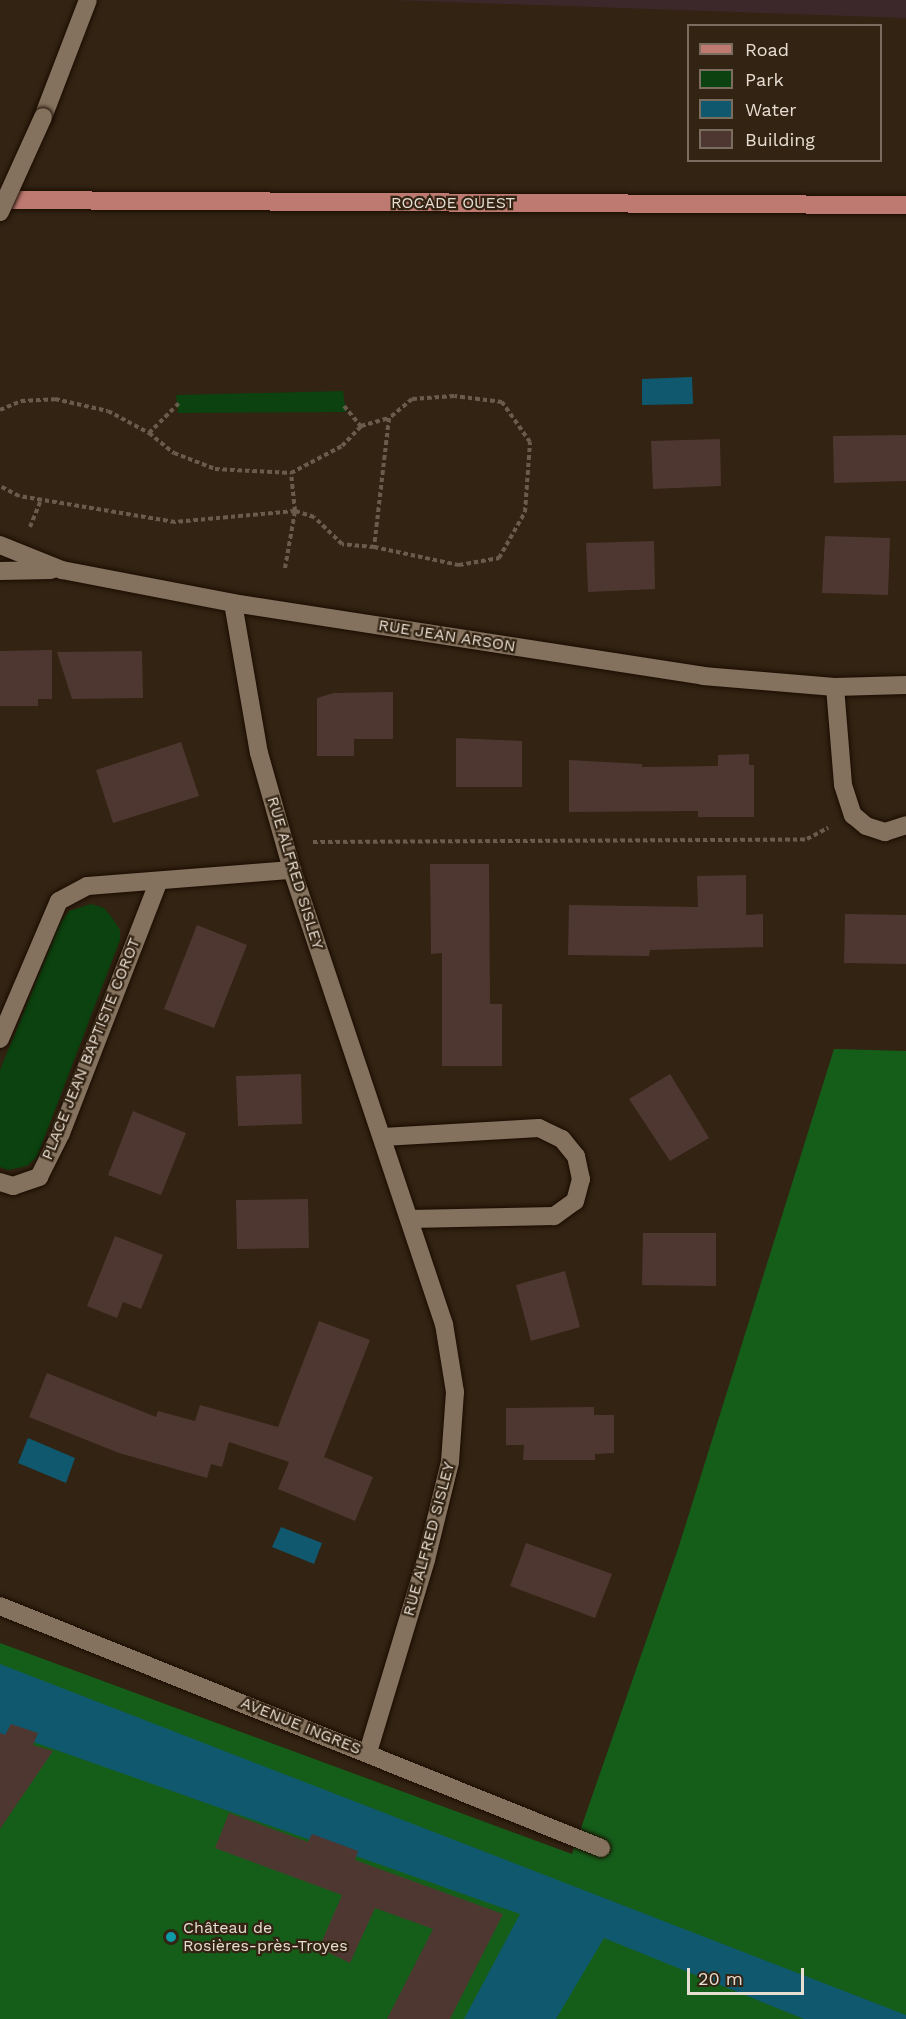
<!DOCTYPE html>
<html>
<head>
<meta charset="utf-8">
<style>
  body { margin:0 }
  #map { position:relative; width:906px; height:2019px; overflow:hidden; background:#322312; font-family:"Work Sans",sans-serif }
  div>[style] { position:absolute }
  .industrial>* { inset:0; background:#3c282a }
  .green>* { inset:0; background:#0b420f }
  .forest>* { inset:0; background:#155e1a }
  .water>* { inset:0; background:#10586d }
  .building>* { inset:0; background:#4f3731 }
  .path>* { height:4px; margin-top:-2px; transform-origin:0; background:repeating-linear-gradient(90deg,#6a5c4d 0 4.5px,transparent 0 7.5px) }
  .roads { filter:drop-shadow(0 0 2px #1a0c00) drop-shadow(0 0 2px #1a0c00) }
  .minor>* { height:18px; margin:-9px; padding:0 9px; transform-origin:9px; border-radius:9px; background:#84725e }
  .major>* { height:18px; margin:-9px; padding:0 9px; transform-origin:9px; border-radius:9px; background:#be7a71 }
  .bridges { filter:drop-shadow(0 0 2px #1a0c00) drop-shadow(0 0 2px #1a0c00) }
  .minor-bridge>* { height:18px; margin:-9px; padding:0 9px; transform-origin:9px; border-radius:9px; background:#84725e }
  .dots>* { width:16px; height:16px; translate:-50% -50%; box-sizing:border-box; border:3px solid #322312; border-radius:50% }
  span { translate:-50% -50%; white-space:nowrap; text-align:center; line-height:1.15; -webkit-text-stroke:4.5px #322312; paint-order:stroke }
  .street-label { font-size:16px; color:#e7ddd2 }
  .poi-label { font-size:16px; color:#e7ddd2 }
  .left { translate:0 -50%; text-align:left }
  .legend { position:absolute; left:687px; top:24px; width:195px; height:138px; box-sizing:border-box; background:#322312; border:2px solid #7a6d5f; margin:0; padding:8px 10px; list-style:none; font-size:18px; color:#e7ddd2 }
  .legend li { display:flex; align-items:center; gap:12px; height:30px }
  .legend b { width:30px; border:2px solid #7a6d5f }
  .scale { position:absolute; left:687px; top:1968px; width:117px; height:27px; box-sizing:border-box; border:3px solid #e7ddd2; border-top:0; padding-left:8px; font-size:18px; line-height:21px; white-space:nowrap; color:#e7ddd2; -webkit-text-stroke:4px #322312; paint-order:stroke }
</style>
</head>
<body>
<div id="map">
  <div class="industrial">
    <div style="clip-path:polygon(391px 0,906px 0,906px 18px)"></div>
  </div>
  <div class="green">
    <div style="clip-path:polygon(343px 391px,346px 412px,178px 413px,176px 395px)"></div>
    <div style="clip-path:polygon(91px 904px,104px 908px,113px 919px,120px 930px,120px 940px,37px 1157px,27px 1166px,8px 1170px,0 1167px,0 1070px,60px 923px,69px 911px)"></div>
  </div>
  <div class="forest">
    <div style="clip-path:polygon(834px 1049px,906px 1051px,906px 2019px,0 2019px,0 1643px,572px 1854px,678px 1549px)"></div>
  </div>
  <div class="water">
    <div style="clip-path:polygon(692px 377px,693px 404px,642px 405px,642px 379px)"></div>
    <div style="clip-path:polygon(28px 1438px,75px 1458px,66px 1483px,18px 1463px)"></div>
    <div style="clip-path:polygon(281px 1527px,322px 1543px,314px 1564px,272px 1547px)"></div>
    <div style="clip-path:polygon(0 1664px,906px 2015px,906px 2019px,804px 2019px,604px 1938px,556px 2019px,464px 2019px,520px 1914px,11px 1734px,0 1751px)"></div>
  </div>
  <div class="building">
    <div style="clip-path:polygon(906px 435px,906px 481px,834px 483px,833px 436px)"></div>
    <div style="clip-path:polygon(720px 439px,721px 486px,653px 489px,651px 441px)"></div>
    <div style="clip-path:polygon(825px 536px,890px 538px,888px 595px,822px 593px)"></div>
    <div style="clip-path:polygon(654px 541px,655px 589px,588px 592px,586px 543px)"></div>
    <div style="clip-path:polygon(52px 650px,52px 699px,38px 699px,38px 706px,0 706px,0 651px)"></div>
    <div style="clip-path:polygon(142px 651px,143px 698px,72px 699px,57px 652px)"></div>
    <div style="clip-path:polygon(393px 692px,393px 739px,354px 739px,354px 756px,317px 756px,317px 698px,334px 693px)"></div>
    <div style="clip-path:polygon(456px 738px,522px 741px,522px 787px,456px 787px)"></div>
    <div style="clip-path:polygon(181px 742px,199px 796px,113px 823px,96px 770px)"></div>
    <div style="clip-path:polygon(749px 754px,749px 765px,754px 765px,754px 817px,698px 817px,698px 811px,569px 812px,569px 760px,642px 764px,642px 767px,718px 766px,718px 755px)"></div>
    <div style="clip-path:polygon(430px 864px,489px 864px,490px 1004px,502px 1004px,502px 1066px,442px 1066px,442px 953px,431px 954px)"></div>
    <div style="clip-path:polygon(746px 875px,746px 915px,763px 914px,763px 947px,650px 950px,649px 956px,568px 955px,569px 905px,698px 907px,697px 876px)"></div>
    <div style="clip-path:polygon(845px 914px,906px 915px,906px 964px,844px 963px)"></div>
    <div style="clip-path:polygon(197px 925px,247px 945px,214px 1028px,164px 1009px)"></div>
    <div style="clip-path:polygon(301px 1074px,302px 1124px,238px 1126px,236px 1076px)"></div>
    <div style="clip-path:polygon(670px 1074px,709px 1138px,670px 1161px,629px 1099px)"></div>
    <div style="clip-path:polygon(133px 1111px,186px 1133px,161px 1195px,108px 1175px)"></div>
    <div style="clip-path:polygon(308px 1199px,309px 1248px,237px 1249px,236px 1200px)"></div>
    <div style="clip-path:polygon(643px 1233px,716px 1233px,716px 1286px,642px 1285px)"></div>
    <div style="clip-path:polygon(115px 1236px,163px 1255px,141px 1309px,123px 1302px,117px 1318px,87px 1306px)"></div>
    <div style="clip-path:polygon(565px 1271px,580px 1327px,531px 1341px,516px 1285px)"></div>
    <div style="clip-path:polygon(319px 1321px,370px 1340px,324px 1457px,373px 1477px,355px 1521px,278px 1489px,289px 1462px,229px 1442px,222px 1467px,211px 1464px,207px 1478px,119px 1453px,29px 1417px,47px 1373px,156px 1417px,158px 1411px,195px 1421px,200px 1405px,278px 1427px)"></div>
    <div style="clip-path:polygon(594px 1407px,594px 1415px,614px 1415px,614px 1453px,595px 1454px,595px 1460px,523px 1460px,524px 1445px,506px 1445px,506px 1408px)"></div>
    <div style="clip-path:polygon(526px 1543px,612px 1574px,595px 1618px,510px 1586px)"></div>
    <div style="clip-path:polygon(11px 1724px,38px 1733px,33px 1745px,53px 1751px,0 1829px,0 1733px,5px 1735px)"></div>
    <div style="clip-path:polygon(229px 1813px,308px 1842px,312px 1834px,358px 1851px,355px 1860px,503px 1914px,450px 2019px,387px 2019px,433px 1929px,375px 1908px,350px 1963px,319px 1948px,342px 1895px,215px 1848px)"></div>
  </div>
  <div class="path">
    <div style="left:344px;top:406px;width:26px;rotate:50deg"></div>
    <div style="left:0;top:410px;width:23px;rotate:-23deg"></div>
    <div style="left:21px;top:401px;width:34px;rotate:-3deg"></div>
    <div style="left:55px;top:399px;width:54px;rotate:12.8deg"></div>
    <div style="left:108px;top:411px;width:47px;rotate:28.2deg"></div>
    <div style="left:149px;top:433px;width:32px;rotate:39deg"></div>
    <div style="left:174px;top:453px;width:44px;rotate:21.3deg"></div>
    <div style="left:215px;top:469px;width:76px;rotate:3deg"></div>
    <div style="left:291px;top:473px;width:58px;rotate:-27.9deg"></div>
    <div style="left:342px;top:446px;width:28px;rotate:-46deg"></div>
    <div style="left:361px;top:426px;width:29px;rotate:-16deg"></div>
    <div style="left:389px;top:418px;width:130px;rotate:96.6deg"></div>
    <div style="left:374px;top:547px;width:32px;rotate:-175deg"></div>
    <div style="left:342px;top:544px;width:39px;rotate:-136deg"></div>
    <div style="left:314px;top:517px;width:20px;rotate:-162deg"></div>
    <div style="left:295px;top:511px;width:121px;rotate:174.8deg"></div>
    <div style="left:175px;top:522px;width:158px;rotate:-170.5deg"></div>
    <div style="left:19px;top:496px;width:21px;rotate:-152deg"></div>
    <div style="left:149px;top:433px;width:42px;rotate:-45deg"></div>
    <div style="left:30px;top:527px;width:29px;rotate:-68deg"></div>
    <div style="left:374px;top:547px;width:87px;rotate:12deg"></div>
    <div style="left:459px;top:565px;width:41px;rotate:-9.9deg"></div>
    <div style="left:499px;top:558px;width:53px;rotate:-60.5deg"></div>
    <div style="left:525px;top:512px;width:70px;rotate:-85.9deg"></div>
    <div style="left:530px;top:442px;width:49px;rotate:-125deg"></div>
    <div style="left:502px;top:402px;width:48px;rotate:-172.9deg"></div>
    <div style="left:454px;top:396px;width:42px;rotate:175.9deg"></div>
    <div style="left:412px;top:399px;width:30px;rotate:140deg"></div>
    <div style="left:285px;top:568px;width:58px;rotate:-80deg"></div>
    <div style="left:295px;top:511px;width:38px;rotate:-96deg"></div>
    <div style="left:313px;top:842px;width:494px;rotate:-0.3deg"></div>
    <div style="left:807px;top:839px;width:24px;rotate:-28deg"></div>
  </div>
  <div class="roads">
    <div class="minor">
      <div style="left:43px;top:117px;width:125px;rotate:-69deg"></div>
      <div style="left:0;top:545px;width:67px;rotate:22deg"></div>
      <div style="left:62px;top:570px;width:174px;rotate:10.9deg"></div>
      <div style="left:233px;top:603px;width:476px;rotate:8.8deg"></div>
      <div style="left:703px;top:676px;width:132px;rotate:4.8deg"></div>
      <div style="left:835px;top:687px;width:71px;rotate:-1.6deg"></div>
      <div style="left:0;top:571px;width:51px;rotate:-1.1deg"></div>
      <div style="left:233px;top:603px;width:152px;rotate:80.2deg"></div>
      <div style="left:259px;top:753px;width:122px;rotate:74.2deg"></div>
      <div style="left:292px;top:870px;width:479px;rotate:71.5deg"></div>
      <div style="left:444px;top:1324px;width:69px;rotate:80.8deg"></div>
      <div style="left:455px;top:1392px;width:70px;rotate:94.1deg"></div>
      <div style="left:450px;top:1462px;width:101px;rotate:103.8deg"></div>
      <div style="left:426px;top:1560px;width:201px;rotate:106.8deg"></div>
      <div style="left:835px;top:687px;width:98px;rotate:85.3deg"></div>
      <div style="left:843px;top:785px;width:32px;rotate:72deg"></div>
      <div style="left:853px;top:815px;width:17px;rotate:40deg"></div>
      <div style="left:866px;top:826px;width:20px;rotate:18deg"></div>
      <div style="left:885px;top:832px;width:22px;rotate:-18deg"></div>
      <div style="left:0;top:1039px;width:150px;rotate:-66.9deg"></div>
      <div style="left:59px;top:901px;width:32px;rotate:-28deg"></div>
      <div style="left:87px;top:886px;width:206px;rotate:-4.5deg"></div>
      <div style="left:383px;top:1137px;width:156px;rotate:-3.3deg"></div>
      <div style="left:539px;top:1128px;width:25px;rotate:26deg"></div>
      <div style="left:562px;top:1139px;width:22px;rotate:51deg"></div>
      <div style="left:576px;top:1156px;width:24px;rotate:78deg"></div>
      <div style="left:581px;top:1179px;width:23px;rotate:105deg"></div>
      <div style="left:575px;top:1201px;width:26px;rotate:144deg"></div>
      <div style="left:554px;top:1216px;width:144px;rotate:178.8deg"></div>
      <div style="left:0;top:1182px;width:14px;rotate:17deg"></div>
      <div style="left:13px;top:1186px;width:28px;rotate:-19deg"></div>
      <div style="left:39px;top:1177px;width:49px;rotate:-63.4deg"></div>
      <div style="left:61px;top:1133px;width:268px;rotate:-68.8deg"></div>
      <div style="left:0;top:1606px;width:648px;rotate:21.93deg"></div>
    </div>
    <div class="major">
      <div style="left:0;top:200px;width:906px;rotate:0.32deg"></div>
    </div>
  </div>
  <div class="bridges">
    <div class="minor-bridge">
      <div style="left:0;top:212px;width:104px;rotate:-65.6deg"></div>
    </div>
  </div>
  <div class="dots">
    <div style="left:171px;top:1937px;background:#0f9aa8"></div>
  </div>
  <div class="street-label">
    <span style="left:453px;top:203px">ROCADE OUEST</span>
    <span style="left:447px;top:636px;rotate:9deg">RUE JEAN ARSON</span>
    <span style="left:295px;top:873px;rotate:73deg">RUE ALFRED SISLEY</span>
    <span style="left:91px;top:1049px;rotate:-68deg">PLACE JEAN BAPTISTE COROT</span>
    <span style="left:429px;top:1539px;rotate:-75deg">RUE ALFRED SISLEY</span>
    <span style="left:301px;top:1726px;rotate:22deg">AVENUE INGRES</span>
  </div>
  <div class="poi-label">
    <span class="left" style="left:183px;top:1937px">Château de<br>Rosières-près-Troyes</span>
  </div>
  <ul class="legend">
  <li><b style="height:8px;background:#be7a71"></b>Road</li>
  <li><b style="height:16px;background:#0b420f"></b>Park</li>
  <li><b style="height:16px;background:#10586d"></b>Water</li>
  <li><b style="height:16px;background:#4f3731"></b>Building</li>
  </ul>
  <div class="scale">20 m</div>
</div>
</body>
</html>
